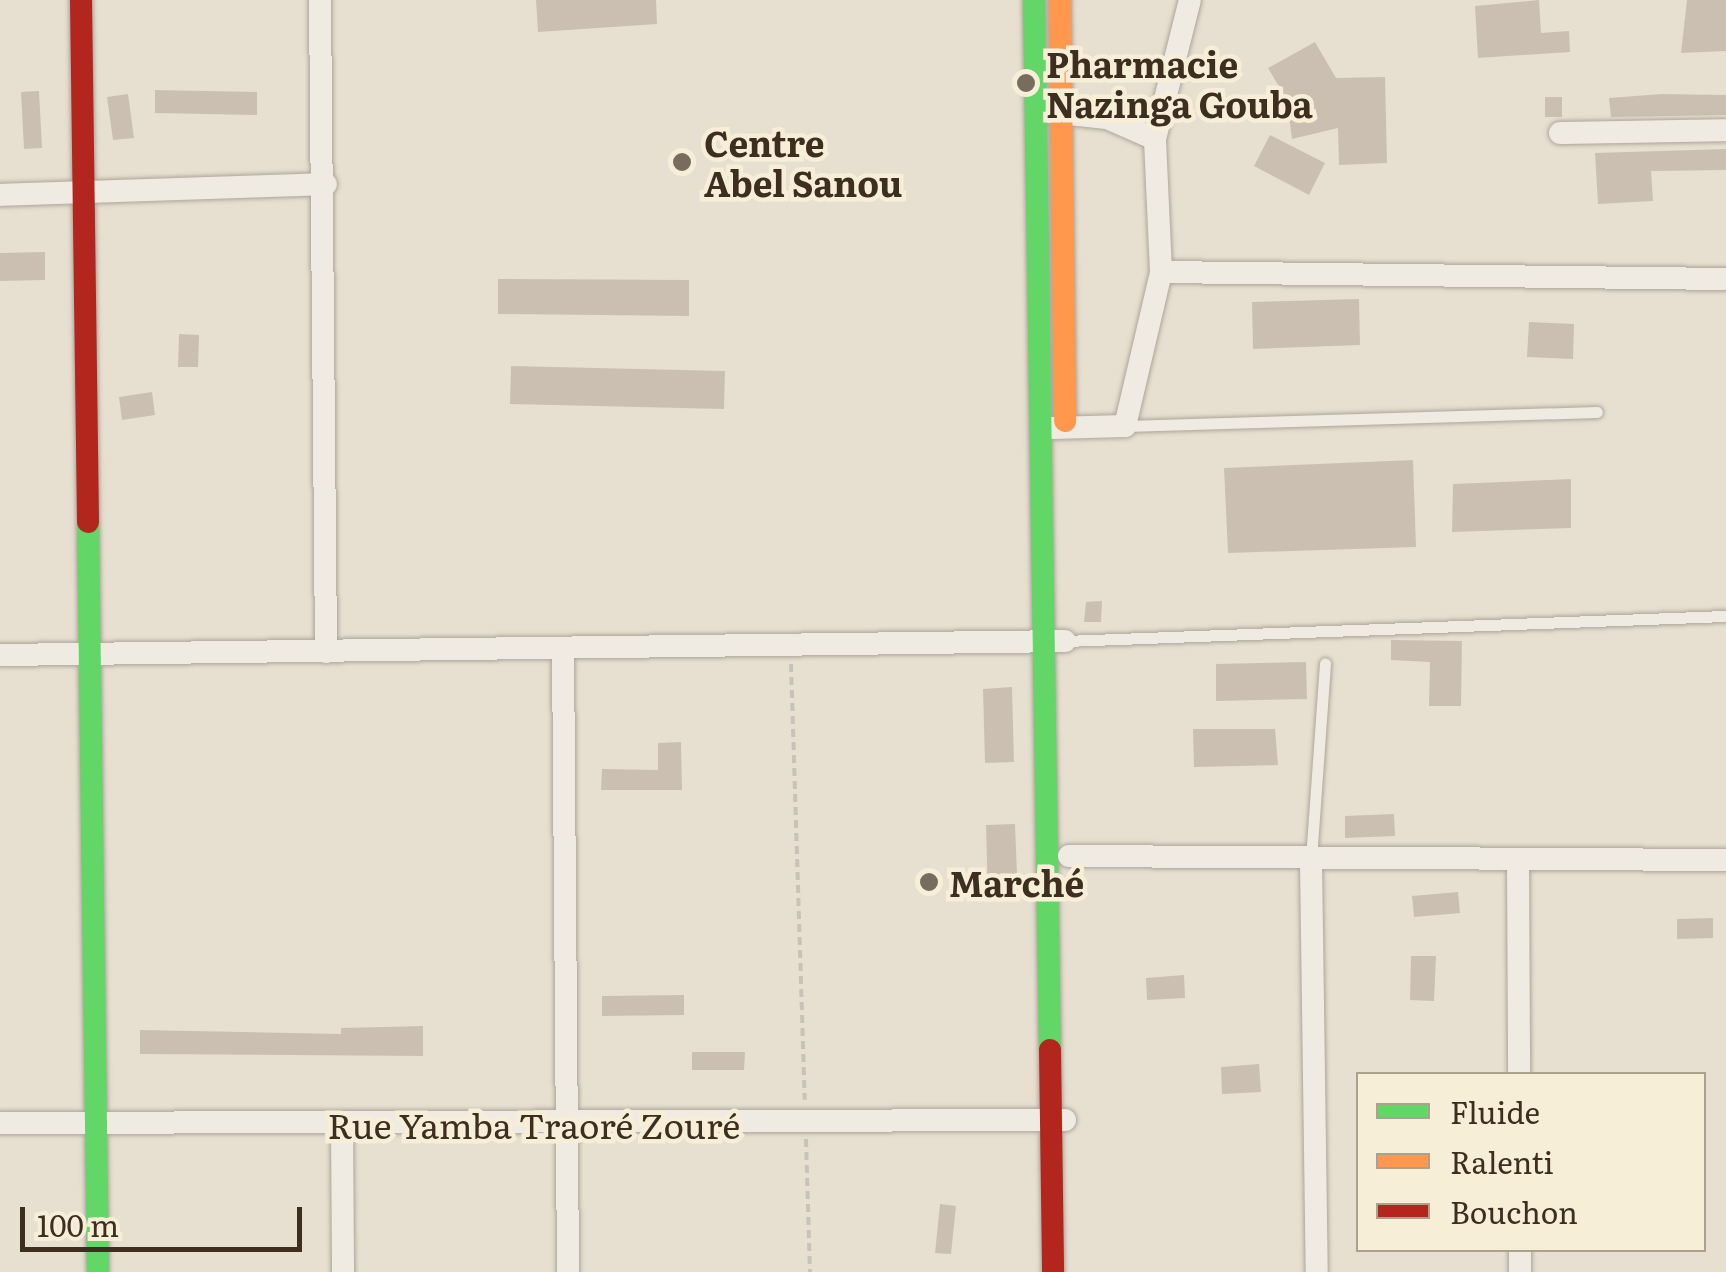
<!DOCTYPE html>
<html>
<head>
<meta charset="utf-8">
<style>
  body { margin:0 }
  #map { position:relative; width:1726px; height:1272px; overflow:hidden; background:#e7e0d1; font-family:Literata,serif }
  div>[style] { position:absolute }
  .building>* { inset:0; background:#cbbfb2 }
  .path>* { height:4px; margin-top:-2px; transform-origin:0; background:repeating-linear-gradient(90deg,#c8c2b9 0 8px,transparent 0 13px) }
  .roads { filter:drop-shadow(0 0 2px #ada599) drop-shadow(0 0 2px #ada599) }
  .lane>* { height:11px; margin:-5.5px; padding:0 5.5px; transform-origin:5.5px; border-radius:5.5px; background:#efebe3 }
  .street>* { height:22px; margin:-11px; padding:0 11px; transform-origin:11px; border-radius:11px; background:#efebe3 }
  .fast>* { height:22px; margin:-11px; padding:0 11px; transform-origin:11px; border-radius:11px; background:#63d668 }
  .slow>* { height:22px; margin:-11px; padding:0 11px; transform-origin:11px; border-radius:11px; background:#ff974d }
  .jam>* { height:22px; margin:-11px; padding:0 11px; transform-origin:11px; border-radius:11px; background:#b3261e }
  .dots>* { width:28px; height:28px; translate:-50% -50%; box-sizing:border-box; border:5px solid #f7eed8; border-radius:50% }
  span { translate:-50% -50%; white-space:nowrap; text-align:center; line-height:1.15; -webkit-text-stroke:9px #f7eed8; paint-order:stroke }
  .poi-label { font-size:35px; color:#3d2e20; font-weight:700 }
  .left { translate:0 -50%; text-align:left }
  .street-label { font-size:35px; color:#3d2e20 }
  .legend { position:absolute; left:1356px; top:1072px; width:350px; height:180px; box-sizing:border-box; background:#f7eed8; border:2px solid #ada18e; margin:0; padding:12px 18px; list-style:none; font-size:30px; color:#3d2e20 }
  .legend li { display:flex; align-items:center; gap:20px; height:50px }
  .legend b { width:50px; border:2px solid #ada18e }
  .scale { position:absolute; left:20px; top:1207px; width:282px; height:45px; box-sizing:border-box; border:5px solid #3d2e20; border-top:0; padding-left:12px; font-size:30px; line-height:35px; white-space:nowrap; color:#3d2e20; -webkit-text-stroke:8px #f7eed8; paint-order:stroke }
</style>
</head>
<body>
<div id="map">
  <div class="building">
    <div style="clip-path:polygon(536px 0,656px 0,657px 24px,538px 32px)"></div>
    <div style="clip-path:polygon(1539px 0,1541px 33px,1569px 31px,1570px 52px,1478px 58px,1475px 6px)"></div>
    <div style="clip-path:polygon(1687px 0,1726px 0,1726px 51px,1681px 53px)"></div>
    <div style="clip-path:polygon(1315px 42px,1336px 78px,1385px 77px,1387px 163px,1339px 165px,1338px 128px,1292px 139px,1287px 100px,1268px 68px)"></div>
    <div style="clip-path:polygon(155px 90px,257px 92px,257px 115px,155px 113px)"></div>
    <div style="clip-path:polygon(39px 91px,42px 148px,24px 149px,21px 92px)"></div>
    <div style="clip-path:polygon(128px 94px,134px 138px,113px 140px,107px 97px)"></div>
    <div style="clip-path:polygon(1662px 94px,1726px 95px,1726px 115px,1611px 117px,1609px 98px)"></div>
    <div style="clip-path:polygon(1545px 97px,1562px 97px,1562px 117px,1545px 117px)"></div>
    <div style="clip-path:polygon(1270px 135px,1325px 163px,1309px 195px,1254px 166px)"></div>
    <div style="clip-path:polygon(1726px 149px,1726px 170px,1651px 171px,1653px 201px,1598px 204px,1595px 153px)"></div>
    <div style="clip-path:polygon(45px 252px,45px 280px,0 281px,0 253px)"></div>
    <div style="clip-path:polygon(498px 279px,689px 280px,689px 316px,498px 314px)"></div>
    <div style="clip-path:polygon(1359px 299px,1360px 345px,1253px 349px,1252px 302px)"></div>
    <div style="clip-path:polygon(1529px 322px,1574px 324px,1573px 359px,1527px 357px)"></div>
    <div style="clip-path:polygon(179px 334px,199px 335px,198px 367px,178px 367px)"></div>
    <div style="clip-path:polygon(511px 366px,725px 371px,724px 409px,510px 404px)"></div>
    <div style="clip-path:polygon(152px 392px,155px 415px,122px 420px,119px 397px)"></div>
    <div style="clip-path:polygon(1413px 460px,1416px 547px,1228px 553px,1224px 468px)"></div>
    <div style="clip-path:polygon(1571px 479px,1571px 528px,1452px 532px,1453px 484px)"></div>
    <div style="clip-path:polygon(1102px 601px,1101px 622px,1084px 622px,1086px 602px)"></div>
    <div style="clip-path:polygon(1391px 640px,1462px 641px,1461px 706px,1429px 706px,1430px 662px,1391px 660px)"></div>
    <div style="clip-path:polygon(1306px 662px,1307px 699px,1216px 701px,1216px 664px)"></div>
    <div style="clip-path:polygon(1012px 687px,1014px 762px,985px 763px,983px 689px)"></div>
    <div style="clip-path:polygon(1193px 729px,1275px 729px,1278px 765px,1194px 767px)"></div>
    <div style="clip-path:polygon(681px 742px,682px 790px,601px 790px,602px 769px,658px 770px,658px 743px)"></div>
    <div style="clip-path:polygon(1394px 814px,1395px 836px,1345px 838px,1345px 816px)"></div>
    <div style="clip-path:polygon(1015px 824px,1018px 899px,988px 900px,986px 825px)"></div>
    <div style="clip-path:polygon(1458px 892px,1460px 913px,1414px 917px,1412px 896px)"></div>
    <div style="clip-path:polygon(1713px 918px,1713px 938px,1677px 939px,1677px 919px)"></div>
    <div style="clip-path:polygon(1411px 956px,1436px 956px,1434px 1001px,1410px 1000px)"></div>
    <div style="clip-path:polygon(1184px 975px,1185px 998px,1147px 1000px,1146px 978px)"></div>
    <div style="clip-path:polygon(684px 995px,684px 1015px,602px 1016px,602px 996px)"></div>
    <div style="clip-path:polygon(423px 1026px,423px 1056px,140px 1054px,140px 1030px,341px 1034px,341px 1028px)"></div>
    <div style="clip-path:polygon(692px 1052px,745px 1052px,744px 1070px,692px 1070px)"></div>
    <div style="clip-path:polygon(1259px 1064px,1261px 1092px,1222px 1094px,1221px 1067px)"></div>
    <div style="clip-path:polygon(940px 1204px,956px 1206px,951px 1254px,935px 1253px)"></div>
  </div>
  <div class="path">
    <div style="left:791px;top:664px;width:436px;rotate:88.2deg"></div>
    <div style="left:806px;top:1139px;width:133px;rotate:88.3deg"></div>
  </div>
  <div class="roads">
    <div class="lane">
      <div style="left:1125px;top:426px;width:472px;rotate:-1.7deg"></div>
      <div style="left:1065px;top:641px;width:661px;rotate:-2.17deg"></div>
      <div style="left:1311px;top:859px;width:196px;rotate:-85.9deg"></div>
    </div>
    <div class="street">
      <div style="left:320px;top:0;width:652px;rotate:89.47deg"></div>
      <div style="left:1050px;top:112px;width:57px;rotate:6deg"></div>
      <div style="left:1107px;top:118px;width:52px;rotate:23.6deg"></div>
      <div style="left:1560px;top:133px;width:166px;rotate:-1deg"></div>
      <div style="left:0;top:195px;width:326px;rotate:-1.9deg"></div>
      <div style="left:1161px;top:272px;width:133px;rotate:-92.6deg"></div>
      <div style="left:1155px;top:139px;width:143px;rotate:-75.9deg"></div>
      <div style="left:1052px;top:428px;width:73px;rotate:-1.6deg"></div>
      <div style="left:1125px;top:426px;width:158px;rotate:-76.8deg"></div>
      <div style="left:1161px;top:272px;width:565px;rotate:0.71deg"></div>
      <div style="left:563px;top:648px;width:624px;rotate:89.54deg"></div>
      <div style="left:0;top:655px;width:1065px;rotate:-0.75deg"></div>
      <div style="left:1069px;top:856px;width:657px;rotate:0.35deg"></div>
      <div style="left:1311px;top:862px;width:410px;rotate:89.2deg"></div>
      <div style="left:1518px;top:862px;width:212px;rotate:89.7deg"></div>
      <div style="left:0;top:1123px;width:1065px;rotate:-0.16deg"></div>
      <div style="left:342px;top:1123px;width:149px;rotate:89.6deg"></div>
      <div style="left:1520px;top:1250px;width:22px;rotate:90deg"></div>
    </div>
    <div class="fast">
      <div style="left:1034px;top:0;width:1050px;rotate:89.13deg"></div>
      <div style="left:88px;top:522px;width:750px;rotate:89.24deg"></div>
    </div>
    <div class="slow">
      <div style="left:1060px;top:0;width:421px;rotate:89.3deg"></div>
    </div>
    <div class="jam">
      <div style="left:81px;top:0;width:522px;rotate:89.23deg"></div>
      <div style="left:1050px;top:1050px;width:222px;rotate:89.2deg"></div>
    </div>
  </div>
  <div class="dots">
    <div style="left:1026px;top:83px;background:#786c5e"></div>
    <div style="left:682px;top:162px;background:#786c5e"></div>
    <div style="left:929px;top:882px;background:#786c5e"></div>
  </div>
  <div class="poi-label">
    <span class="left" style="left:1046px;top:83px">Pharmacie<br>Nazinga Gouba</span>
    <span class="left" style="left:704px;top:162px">Centre<br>Abel Sanou</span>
    <span class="left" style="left:949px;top:882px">Marché</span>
  </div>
  <div class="street-label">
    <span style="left:534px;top:1124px">Rue Yamba Traoré Zouré</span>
  </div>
  <ul class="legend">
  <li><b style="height:12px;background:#63d668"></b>Fluide</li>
  <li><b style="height:12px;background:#ff974d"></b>Ralenti</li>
  <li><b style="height:12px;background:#b3261e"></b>Bouchon</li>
  </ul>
  <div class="scale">100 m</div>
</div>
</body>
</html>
